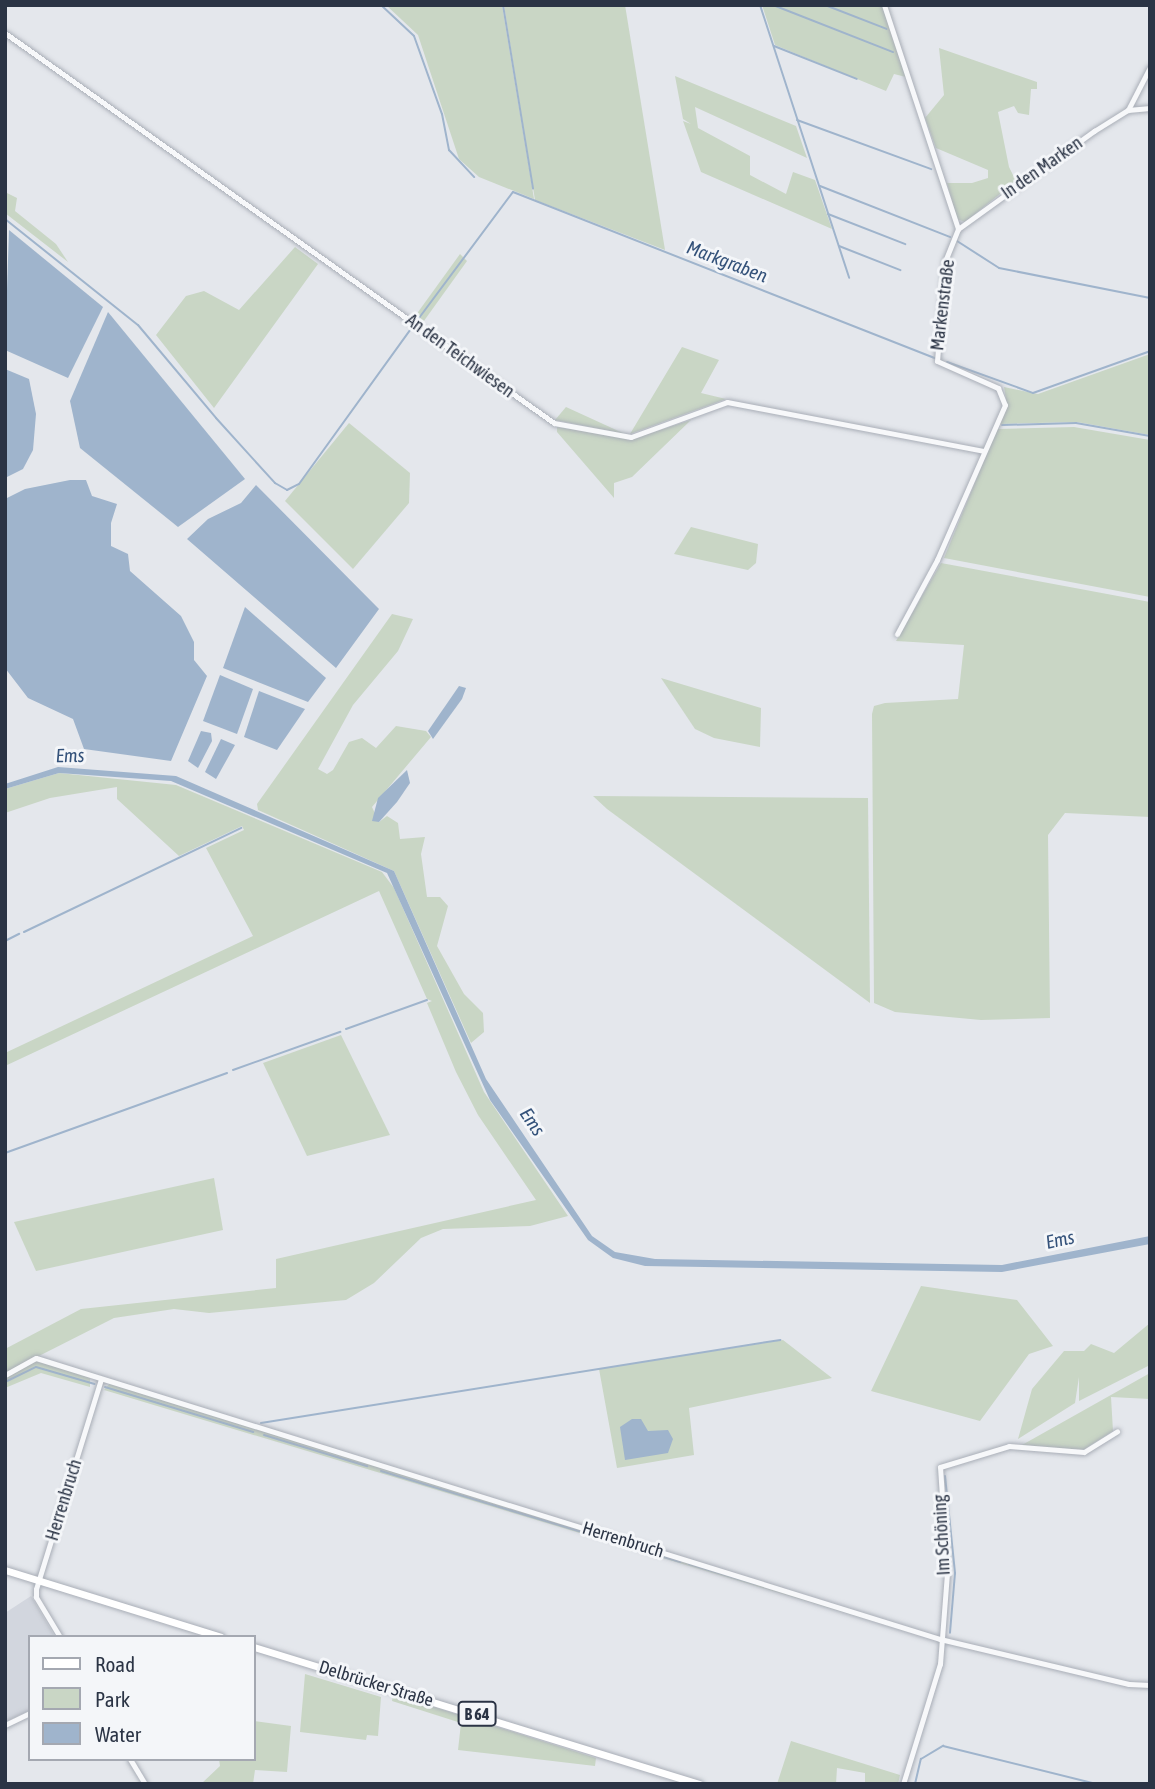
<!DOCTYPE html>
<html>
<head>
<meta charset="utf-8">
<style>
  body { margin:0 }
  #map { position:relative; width:1155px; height:1789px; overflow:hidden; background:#e4e7ec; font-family:"Asap Condensed",sans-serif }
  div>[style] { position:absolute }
  .built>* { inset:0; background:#d2d6de }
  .green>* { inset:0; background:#c9d6c5 }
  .water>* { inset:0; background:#9fb4cc }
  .stream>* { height:2px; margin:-1px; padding:0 1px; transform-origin:1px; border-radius:1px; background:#9fb4cc }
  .roads { filter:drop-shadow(0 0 2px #a9aeb7) drop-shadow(0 0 2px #a9aeb7) }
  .minor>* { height:5px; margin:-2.5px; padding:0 2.5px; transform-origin:2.5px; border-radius:2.5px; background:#f7f8fa }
  .major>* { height:7px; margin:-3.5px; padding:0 3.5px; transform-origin:3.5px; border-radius:3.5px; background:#fff }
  span { translate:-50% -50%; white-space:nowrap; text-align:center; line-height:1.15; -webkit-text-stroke:6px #f4f6f9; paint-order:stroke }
  .shield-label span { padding:2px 5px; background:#f4f6f9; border:2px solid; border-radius:5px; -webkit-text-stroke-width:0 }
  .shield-label { font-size:16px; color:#2b3445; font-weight:700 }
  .street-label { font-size:18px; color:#2b3445 }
  .water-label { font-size:19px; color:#34527a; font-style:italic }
  .frame { position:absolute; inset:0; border:7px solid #2b3445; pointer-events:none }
  .legend { position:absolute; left:28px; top:1635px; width:228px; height:126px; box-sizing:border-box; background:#f4f6f9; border:2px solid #a4a8b1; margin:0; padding:9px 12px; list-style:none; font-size:21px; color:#2b3445 }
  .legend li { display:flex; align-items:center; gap:14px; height:35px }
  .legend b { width:35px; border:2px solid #a4a8b1 }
</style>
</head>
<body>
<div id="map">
  <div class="built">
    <div style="clip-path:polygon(31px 1596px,55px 1637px,30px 1637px,30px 1710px,5px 1722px,5px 1613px)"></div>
  </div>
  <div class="green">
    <div style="clip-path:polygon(386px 5px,502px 5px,534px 199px,479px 177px,459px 159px,418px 35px)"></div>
    <div style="clip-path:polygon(504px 5px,625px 5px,665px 250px,535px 200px)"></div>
    <div style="clip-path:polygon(762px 5px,882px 5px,906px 77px,894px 74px,886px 91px,775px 45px)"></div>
    <div style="clip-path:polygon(939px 48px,1037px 82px,1037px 89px,1031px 89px,1029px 115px,1018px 113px,1014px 106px,998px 112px,1009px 167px,1016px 181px,965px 222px,957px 219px,947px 183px,972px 183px,988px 178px,988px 170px,936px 148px,925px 118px,944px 95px)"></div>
    <div style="clip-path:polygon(675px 76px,796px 126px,807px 158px,695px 107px,698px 128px,750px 156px,750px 175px,786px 194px,793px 172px,815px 180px,832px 229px,701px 172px,683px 121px,691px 124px,683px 119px)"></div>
    <div style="clip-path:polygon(5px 192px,17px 198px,15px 211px,56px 244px,68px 262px,5px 213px)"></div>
    <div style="clip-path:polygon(295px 247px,318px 264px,214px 408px,156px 335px,186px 296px,204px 291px,239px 310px)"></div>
    <div style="clip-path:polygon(460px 254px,467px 261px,421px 325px,413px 319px)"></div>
    <div style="clip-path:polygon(682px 347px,719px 360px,701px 393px,726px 399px,630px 434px)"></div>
    <div style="clip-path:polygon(1150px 354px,1150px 435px,1077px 422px,999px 424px,1007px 405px,1004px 387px,1038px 394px)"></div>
    <div style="clip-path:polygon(566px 407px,625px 434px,555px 420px)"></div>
    <div style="clip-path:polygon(691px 420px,632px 477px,614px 483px,614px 498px,557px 432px,557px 427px,632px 439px)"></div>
    <div style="clip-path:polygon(349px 423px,410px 473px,409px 503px,353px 569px,285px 501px)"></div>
    <div style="clip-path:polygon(1074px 427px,1150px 440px,1150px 597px,944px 558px,997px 429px)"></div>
    <div style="clip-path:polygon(691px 527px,758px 544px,756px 563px,748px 570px,674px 554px)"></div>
    <div style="clip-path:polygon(941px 563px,1150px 602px,1150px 817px,1065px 813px,1048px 835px,1050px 1018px,981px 1020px,895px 1012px,874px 1003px,872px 714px,874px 706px,885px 703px,958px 699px,964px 645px,896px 641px)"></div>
    <div style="clip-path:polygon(392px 614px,413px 619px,398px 651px,353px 705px,318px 769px,327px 774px,333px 770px,349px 742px,362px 738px,376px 748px,396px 726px,426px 731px,431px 737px,372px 807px,379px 822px,387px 816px,398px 823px,400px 839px,425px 837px,421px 854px,427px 897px,440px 897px,448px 906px,437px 946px,464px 994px,483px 1013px,484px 1032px,471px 1043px,394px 871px,258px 810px,257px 804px)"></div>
    <div style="clip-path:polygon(661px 678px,761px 708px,760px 747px,714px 738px,695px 729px)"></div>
    <div style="clip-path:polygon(59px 773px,176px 785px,382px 872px,394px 888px,484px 1092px,568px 1216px,530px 1226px,443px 1229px,421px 1238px,374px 1283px,346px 1300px,209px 1313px,174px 1309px,114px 1318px,35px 1358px,90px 1378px,90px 1387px,41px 1373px,5px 1388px,5px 1349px,81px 1309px,276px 1288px,276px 1259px,536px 1200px,478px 1115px,456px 1072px,427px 1003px,432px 1001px,427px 999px,379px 891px,5px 1066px,5px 1053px,253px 936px,206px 848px,244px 830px,242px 826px,179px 856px,117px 799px,117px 787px,50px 798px,5px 813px,5px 789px)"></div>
    <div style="clip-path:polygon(593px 796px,868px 798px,870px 1003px,607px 809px)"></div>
    <div style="clip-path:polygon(341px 1035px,390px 1135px,307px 1156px,263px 1063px)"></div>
    <div style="clip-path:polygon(214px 1178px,223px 1230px,36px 1271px,14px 1222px)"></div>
    <div style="clip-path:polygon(921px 1286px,1017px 1300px,1053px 1346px,1029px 1354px,980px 1421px,871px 1391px)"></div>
    <div style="clip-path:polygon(1150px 1323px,1150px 1365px,1079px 1401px,1079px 1377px,1075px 1403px,1018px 1439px,1032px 1389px,1064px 1351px,1084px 1351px,1091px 1344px,1114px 1353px)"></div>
    <div style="clip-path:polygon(783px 1340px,832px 1378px,689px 1408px,694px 1455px,617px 1468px,599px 1369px)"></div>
    <div style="clip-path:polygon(1150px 1373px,1150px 1399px,1111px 1397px,1113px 1431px,1083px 1450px,1022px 1445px)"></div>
    <div style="clip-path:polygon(111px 1382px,929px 1638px,104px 1390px)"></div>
    <div style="clip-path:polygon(305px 1674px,381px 1697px,378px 1736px,367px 1735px,366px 1740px,300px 1732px)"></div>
    <div style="clip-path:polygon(393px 1694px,596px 1758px,595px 1766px,458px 1750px,461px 1723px,392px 1701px)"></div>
    <div style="clip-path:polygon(254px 1721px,291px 1726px,287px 1772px,255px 1770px,253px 1784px,201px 1784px,220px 1766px,219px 1759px,254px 1759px)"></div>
    <div style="clip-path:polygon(791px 1741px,900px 1775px,898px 1784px,865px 1784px,865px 1773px,837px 1768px,836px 1784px,777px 1784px)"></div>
  </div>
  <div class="water">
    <div style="clip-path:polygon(9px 230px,103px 307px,68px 378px,5px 350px)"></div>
    <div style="clip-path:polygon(108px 312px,245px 479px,178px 527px,80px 448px,70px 401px)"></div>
    <div style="clip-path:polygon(5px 369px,29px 379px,36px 414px,33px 450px,23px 469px,5px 478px)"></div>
    <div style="clip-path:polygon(70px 480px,86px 480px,92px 496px,117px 504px,111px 523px,111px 546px,128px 554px,130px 571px,181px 616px,194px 642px,194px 660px,207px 676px,171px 761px,84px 749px,73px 719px,28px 698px,5px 668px,5px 499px,25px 489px)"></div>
    <div style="clip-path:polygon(256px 485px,379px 609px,336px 668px,187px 539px,208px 519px,241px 503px)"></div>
    <div style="clip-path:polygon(245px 607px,326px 678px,308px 702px,223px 668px)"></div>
    <div style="clip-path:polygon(220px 675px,253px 689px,237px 734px,203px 721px)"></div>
    <div style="clip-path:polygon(459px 686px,466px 688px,462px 699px,433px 739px,428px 731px)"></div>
    <div style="clip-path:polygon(259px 691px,305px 709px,277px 750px,244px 737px)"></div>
    <div style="clip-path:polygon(201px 731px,211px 733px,212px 741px,198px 768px,188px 761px)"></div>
    <div style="clip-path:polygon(221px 739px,235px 745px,216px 779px,205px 772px)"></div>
    <div style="clip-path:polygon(58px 767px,176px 776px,394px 871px,486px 1079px,592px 1236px,615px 1252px,655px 1259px,1002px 1265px,1150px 1236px,1150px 1244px,1002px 1272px,645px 1266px,613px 1258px,588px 1240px,490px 1100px,387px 873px,171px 781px,59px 773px,5px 789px,5px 784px)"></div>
    <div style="clip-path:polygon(407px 770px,410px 783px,397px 802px,379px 822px,372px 821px,378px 798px)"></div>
    <div style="clip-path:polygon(632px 1419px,641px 1419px,648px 1431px,668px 1430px,673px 1439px,668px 1453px,625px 1460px,620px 1427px)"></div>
  </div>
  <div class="stream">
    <div style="left:381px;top:5px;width:45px;rotate:43.2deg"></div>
    <div style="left:414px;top:36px;width:83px;rotate:70.3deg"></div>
    <div style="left:442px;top:114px;width:37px;rotate:79deg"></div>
    <div style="left:449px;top:150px;width:37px;rotate:47deg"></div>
    <div style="left:503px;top:5px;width:186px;rotate:80.7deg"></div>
    <div style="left:760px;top:5px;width:287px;rotate:71.9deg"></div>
    <div style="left:773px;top:5px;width:129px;rotate:21.4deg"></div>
    <div style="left:825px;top:5px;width:66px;rotate:21.2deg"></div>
    <div style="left:774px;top:46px;width:89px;rotate:21.7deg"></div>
    <div style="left:797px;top:120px;width:143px;rotate:20.1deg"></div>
    <div style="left:820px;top:186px;width:140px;rotate:21.4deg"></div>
    <div style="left:828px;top:214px;width:83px;rotate:21.3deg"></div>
    <div style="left:5px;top:219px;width:170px;rotate:38.6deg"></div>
    <div style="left:138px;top:325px;width:121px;rotate:50deg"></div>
    <div style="left:216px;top:418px;width:88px;rotate:47.8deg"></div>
    <div style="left:275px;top:483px;width:14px;rotate:30deg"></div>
    <div style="left:287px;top:490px;width:13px;rotate:-27deg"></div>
    <div style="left:299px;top:484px;width:195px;rotate:-54.2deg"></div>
    <div style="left:957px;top:241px;width:50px;rotate:32.7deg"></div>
    <div style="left:999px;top:268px;width:154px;rotate:11.2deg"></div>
    <div style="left:839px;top:246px;width:66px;rotate:21.5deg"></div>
    <div style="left:416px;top:322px;width:162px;rotate:-53.3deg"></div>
    <div style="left:513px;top:192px;width:453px;rotate:21.5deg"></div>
    <div style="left:947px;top:362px;width:91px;rotate:19.8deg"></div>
    <div style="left:1033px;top:393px;width:124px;rotate:-19.7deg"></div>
    <div style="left:1002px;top:425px;width:74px;rotate:-1.5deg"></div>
    <div style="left:1076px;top:423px;width:75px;rotate:10deg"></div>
    <div style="left:24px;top:932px;width:241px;rotate:-25.6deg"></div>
    <div style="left:5px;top:941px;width:16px;rotate:-27deg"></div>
    <div style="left:346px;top:1029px;width:86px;rotate:-19.7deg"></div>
    <div style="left:233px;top:1070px;width:114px;rotate:-19.6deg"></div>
    <div style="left:5px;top:1153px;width:236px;rotate:-19.8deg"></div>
    <div style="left:5px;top:1382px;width:34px;rotate:-26deg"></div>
    <div style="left:36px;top:1367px;width:61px;rotate:16.1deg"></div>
    <div style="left:105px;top:1387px;width:155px;rotate:16.9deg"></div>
    <div style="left:261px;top:1423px;width:526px;rotate:-9.09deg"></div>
    <div style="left:264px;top:1435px;width:108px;rotate:16.8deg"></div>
    <div style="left:381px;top:1471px;width:313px;rotate:16.9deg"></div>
    <div style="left:945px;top:1476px;width:98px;rotate:84.1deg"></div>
    <div style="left:955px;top:1573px;width:60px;rotate:94.8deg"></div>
    <div style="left:689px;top:1564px;width:70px;rotate:16.6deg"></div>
    <div style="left:915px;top:1784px;width:26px;rotate:-77deg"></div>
    <div style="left:921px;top:1759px;width:26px;rotate:-31deg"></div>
    <div style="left:943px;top:1746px;width:159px;rotate:13.9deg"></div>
  </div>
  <div class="roads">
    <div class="minor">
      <div style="left:884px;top:5px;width:236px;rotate:71.7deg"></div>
      <div style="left:958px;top:229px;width:35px;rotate:112deg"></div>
      <div style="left:945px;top:262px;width:99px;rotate:94.6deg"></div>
      <div style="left:937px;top:361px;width:67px;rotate:23.9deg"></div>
      <div style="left:998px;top:388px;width:18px;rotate:68deg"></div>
      <div style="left:1005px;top:405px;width:169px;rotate:113.7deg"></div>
      <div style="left:937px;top:560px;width:84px;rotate:118.4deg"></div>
      <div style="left:5px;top:33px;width:673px;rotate:35.39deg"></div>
      <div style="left:554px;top:423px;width:78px;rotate:10.3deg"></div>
      <div style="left:631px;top:437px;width:102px;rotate:-20deg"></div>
      <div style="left:727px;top:402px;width:261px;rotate:10.8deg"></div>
      <div style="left:1128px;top:110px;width:48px;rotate:-62.9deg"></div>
      <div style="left:958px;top:229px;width:168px;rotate:-35.8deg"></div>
      <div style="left:1094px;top:131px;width:40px;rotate:-32deg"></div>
      <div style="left:1128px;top:110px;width:22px;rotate:-5deg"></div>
      <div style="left:5px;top:1375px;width:35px;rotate:-29deg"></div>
      <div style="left:36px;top:1358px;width:947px;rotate:17.27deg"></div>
      <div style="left:940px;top:1639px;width:194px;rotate:13.4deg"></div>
      <div style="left:1129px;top:1684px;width:21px;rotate:3deg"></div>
      <div style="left:60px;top:1637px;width:47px;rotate:-121deg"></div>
      <div style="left:36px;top:1597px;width:8px;rotate:-90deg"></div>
      <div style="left:36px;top:1589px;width:220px;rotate:-72.8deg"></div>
      <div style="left:5px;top:1725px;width:28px;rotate:-26deg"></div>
      <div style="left:130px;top:1759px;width:29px;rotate:59deg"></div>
      <div style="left:903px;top:1784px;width:126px;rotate:-72.9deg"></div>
      <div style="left:940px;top:1664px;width:92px;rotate:-85.6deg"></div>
      <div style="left:947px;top:1572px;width:105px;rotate:-93.8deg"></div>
      <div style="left:940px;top:1467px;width:72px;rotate:-16.9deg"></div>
      <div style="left:1009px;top:1446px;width:75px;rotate:4.6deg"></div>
      <div style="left:1084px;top:1452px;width:39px;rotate:-32deg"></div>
    </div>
    <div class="major">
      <div style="left:5px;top:1570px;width:226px;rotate:17.2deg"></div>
      <div style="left:254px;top:1647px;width:466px;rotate:17.1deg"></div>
    </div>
  </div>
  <div class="shield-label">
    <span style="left:477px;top:1714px">B 64</span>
  </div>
  <div class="street-label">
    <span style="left:1042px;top:168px;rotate:-35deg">In den Marken</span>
    <span style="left:943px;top:305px;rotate:-83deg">Markenstraße</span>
    <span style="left:460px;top:356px;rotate:36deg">An den Teichwiesen</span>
    <span style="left:64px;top:1500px;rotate:-73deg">Herrenbruch</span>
    <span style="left:942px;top:1535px;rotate:-93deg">Im Schöning</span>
    <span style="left:623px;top:1540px;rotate:17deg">Herrenbruch</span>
    <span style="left:376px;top:1684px;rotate:17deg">Delbrücker Straße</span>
  </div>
  <div class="water-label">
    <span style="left:727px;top:262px;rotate:21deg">Markgraben</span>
    <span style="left:70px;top:756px;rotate:-1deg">Ems</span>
    <span style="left:532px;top:1122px;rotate:56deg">Ems</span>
    <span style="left:1060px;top:1240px;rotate:-12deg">Ems</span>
  </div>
  <div class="frame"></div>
  <ul class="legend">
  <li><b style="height:9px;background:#fff"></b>Road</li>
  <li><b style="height:19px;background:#c9d6c5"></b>Park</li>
  <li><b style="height:19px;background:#9fb4cc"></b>Water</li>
  </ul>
</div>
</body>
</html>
